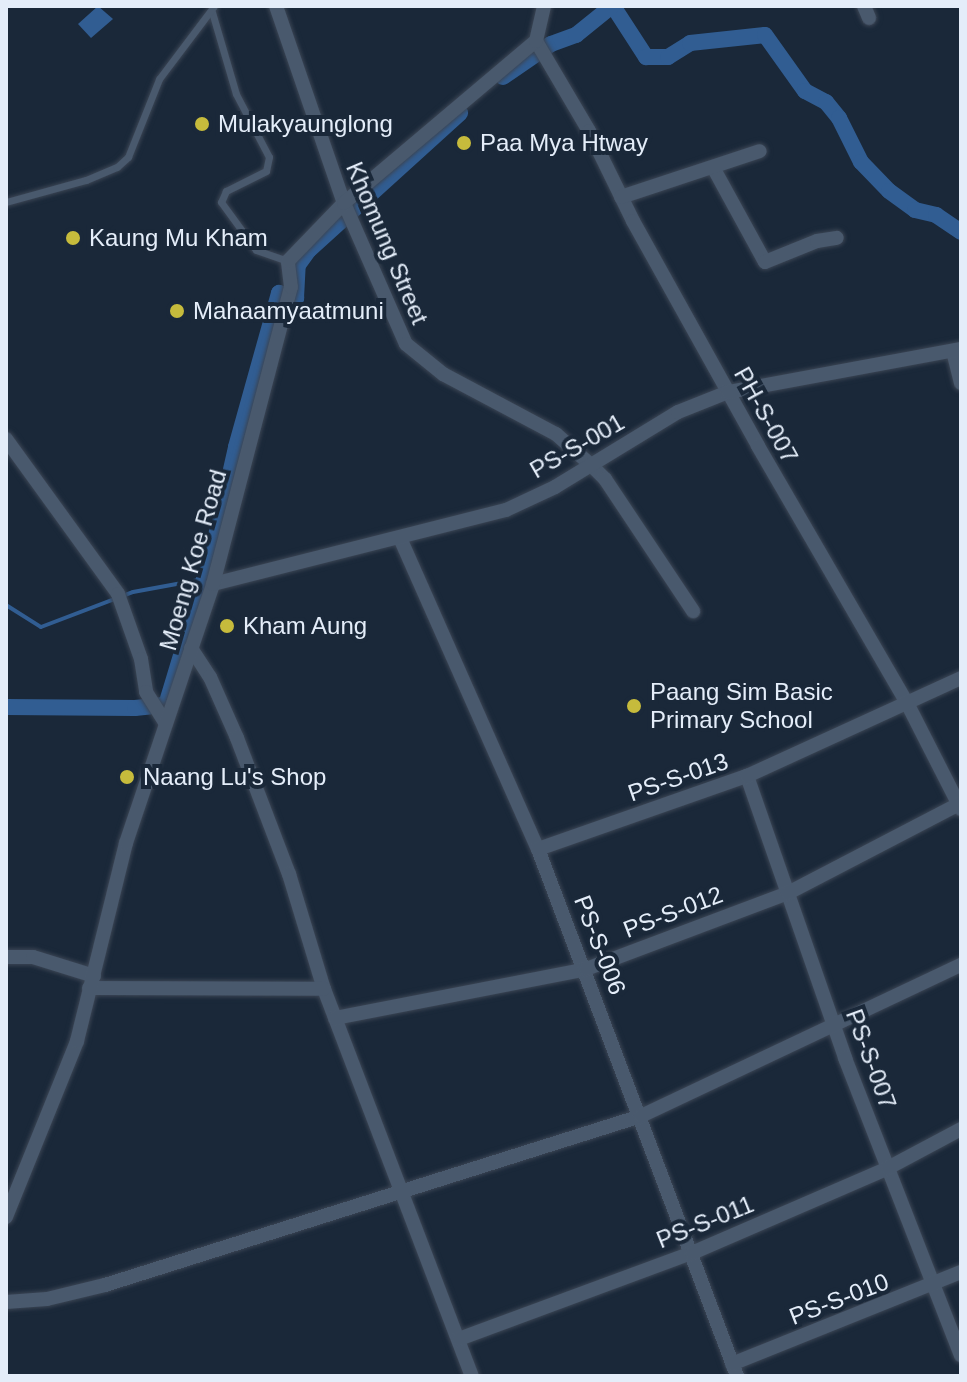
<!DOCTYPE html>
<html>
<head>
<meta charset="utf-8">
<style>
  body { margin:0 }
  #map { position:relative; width:967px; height:1382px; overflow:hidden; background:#1a2839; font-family:Arial,sans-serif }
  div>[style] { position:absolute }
  .water>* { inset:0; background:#315d92 }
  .stream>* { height:4px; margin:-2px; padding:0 2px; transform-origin:2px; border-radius:2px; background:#315d92 }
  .canal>* { height:16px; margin:-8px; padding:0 8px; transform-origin:8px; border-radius:8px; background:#315d92 }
  .roads { filter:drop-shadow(0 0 2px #3b4554) drop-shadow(0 0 2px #3b4554) }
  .service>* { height:7px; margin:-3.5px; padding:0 3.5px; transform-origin:3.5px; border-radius:3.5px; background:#49596d }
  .minor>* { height:14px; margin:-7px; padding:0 7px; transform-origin:7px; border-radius:7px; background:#49596d }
  .dots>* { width:22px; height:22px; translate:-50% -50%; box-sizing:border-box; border:4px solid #1a2839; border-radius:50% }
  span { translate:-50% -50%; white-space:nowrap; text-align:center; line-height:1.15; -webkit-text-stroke:8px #1a2839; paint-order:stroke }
  .poi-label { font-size:24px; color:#e4edf9 }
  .left { translate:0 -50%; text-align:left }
  .street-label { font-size:24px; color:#e4edf9 }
  .frame { position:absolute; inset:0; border:8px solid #e4edf9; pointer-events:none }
</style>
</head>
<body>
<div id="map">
  <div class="water">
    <div style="clip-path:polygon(98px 6px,113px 19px,91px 38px,78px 24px)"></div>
  </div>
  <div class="stream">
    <div style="left:6px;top:605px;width:41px;rotate:32.2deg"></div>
    <div style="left:41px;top:627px;width:98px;rotate:-20.8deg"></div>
    <div style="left:133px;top:592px;width:72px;rotate:-10.4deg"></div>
  </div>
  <div class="canal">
    <div style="left:613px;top:6px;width:61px;rotate:57.1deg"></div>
    <div style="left:646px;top:57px;width:22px"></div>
    <div style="left:668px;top:57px;width:26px;rotate:-32deg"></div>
    <div style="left:690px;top:43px;width:75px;rotate:-6.1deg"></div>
    <div style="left:765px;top:35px;width:69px;rotate:54.5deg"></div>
    <div style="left:805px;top:91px;width:24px;rotate:28deg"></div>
    <div style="left:826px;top:102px;width:21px;rotate:51deg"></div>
    <div style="left:839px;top:118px;width:49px;rotate:63.4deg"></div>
    <div style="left:861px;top:162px;width:40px;rotate:46deg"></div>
    <div style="left:889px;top:191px;width:32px;rotate:36deg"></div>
    <div style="left:915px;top:210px;width:22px;rotate:13deg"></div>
    <div style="left:936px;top:215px;width:30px;rotate:34deg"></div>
    <div style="left:503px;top:77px;width:58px;rotate:-34.5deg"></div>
    <div style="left:551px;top:44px;width:27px;rotate:-20deg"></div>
    <div style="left:576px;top:35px;width:46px;rotate:-38.9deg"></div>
    <div style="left:6px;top:707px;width:129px;rotate:0.4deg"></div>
    <div style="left:135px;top:708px;width:31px;rotate:-6deg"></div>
    <div style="left:166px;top:705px;width:159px;rotate:-73.2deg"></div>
    <div style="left:212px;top:553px;width:109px;rotate:-77.2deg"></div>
    <div style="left:236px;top:447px;width:160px;rotate:-74.4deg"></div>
    <div style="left:279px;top:293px;width:18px;rotate:16deg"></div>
    <div style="left:296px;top:298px;width:33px;rotate:-87deg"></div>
    <div style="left:298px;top:265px;width:19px;rotate:-54deg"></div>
    <div style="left:309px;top:250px;width:204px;rotate:-42.2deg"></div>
  </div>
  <div class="roads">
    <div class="service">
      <div style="left:212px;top:12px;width:85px;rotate:73.7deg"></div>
      <div style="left:236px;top:94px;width:71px;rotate:62.4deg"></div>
      <div style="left:269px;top:157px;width:14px;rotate:102deg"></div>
      <div style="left:266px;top:171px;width:45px;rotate:153.4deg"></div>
      <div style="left:226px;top:191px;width:12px;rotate:114deg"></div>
      <div style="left:221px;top:202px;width:59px;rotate:53.9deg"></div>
      <div style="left:256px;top:250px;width:34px;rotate:19deg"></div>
      <div style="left:6px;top:202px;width:83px;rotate:-15.4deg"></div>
      <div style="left:86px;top:180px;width:34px;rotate:-23deg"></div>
      <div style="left:117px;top:167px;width:15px;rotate:-42deg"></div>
      <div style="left:128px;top:157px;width:84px;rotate:-68.3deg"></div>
      <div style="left:159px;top:79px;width:91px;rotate:-53deg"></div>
    </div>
    <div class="minor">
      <div style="left:276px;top:6px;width:208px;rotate:71deg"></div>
      <div style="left:344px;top:203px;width:154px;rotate:66.3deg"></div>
      <div style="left:406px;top:344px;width:48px;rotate:39deg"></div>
      <div style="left:443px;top:374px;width:128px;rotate:28deg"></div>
      <div style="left:556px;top:434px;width:47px;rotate:41.5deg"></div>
      <div style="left:591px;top:465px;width:20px;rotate:45deg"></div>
      <div style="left:605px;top:479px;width:159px;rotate:56.3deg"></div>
      <div style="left:864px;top:6px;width:13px;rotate:67deg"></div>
      <div style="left:536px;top:41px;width:104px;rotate:59.5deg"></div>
      <div style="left:589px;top:131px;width:100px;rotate:63.9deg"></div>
      <div style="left:633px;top:221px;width:257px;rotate:60.9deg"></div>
      <div style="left:758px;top:446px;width:297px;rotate:59.9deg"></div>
      <div style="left:907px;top:703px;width:119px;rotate:63deg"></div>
      <div style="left:714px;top:169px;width:106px;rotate:61.3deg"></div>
      <div style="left:765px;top:262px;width:56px;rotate:-22deg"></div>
      <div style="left:817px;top:241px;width:20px;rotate:-9deg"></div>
      <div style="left:621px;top:197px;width:146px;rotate:-18.3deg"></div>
      <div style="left:953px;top:351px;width:33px;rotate:76deg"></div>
      <div style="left:6px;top:439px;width:191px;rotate:54.1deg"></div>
      <div style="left:118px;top:594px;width:69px;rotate:70.5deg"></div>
      <div style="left:141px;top:659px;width:33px;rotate:81deg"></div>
      <div style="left:146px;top:692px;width:36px;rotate:58deg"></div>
      <div style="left:400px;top:538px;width:340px;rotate:66.1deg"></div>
      <div style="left:538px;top:849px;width:563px;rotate:69.31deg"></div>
      <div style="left:213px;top:584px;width:302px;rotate:-14.2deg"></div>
      <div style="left:506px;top:510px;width:54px;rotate:-25.1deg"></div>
      <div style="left:555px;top:487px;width:144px;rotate:-31.4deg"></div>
      <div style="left:678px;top:412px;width:54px;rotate:-21.8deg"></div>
      <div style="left:728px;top:392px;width:237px;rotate:-10.5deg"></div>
      <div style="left:191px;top:648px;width:35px;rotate:57deg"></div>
      <div style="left:210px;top:677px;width:67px;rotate:66.1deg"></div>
      <div style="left:237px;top:738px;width:146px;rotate:69.1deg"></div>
      <div style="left:289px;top:874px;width:120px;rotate:73.1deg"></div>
      <div style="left:324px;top:989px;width:414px;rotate:69.1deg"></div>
      <div style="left:747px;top:776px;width:299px;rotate:70.8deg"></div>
      <div style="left:845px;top:1058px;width:319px;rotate:68.7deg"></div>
      <div style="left:538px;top:849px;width:221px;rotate:-19.3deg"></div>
      <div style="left:747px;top:776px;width:235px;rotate:-24.6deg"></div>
      <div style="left:6px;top:957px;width:27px"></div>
      <div style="left:33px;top:957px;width:64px;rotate:17.3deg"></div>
      <div style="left:89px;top:988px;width:235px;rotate:0.2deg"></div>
      <div style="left:335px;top:1018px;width:256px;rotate:-11deg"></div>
      <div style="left:586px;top:969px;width:216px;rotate:-20.6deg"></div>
      <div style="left:788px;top:893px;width:195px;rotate:-27.5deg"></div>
      <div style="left:6px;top:1217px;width:190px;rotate:-68deg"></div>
      <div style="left:77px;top:1041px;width:204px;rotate:-76.1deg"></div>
      <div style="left:126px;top:843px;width:273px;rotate:-71.4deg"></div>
      <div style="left:213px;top:584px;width:307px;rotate:-75.3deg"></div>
      <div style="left:291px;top:287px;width:26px;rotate:-97deg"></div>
      <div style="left:288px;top:261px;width:81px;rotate:-46deg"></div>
      <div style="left:344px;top:203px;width:251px;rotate:-40.2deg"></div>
      <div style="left:536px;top:41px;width:36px;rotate:-77deg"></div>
      <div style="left:6px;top:1302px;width:41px;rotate:-4.2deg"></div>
      <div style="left:47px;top:1299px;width:60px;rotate:-13.6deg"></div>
      <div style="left:105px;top:1285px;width:562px;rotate:-17.5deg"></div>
      <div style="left:641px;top:1116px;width:354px;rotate:-25.3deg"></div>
      <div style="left:459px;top:1339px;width:248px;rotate:-20.3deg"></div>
      <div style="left:692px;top:1253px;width:214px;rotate:-23.4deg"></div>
      <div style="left:888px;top:1168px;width:83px;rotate:-28.1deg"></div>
      <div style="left:732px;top:1364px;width:247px;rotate:-21.9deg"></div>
    </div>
  </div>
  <div class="dots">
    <div style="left:202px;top:124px;background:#c6bb3c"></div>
    <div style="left:464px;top:143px;background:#c6bb3c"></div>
    <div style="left:73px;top:238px;background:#c6bb3c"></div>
    <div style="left:177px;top:311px;background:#c6bb3c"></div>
    <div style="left:227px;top:626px;background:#c6bb3c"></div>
    <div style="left:634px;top:706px;background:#c6bb3c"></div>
    <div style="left:127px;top:777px;background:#c6bb3c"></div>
  </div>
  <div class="poi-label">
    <span class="left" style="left:218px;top:124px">Mulakyaunglong</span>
    <span class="left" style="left:480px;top:143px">Paa Mya Htway</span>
    <span class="left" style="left:89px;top:238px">Kaung Mu Kham</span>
    <span class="left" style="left:193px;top:311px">Mahaamyaatmuni</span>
    <span class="left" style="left:243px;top:626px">Kham Aung</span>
    <span class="left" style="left:650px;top:706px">Paang Sim Basic<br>Primary School</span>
    <span class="left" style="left:143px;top:777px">Naang Lu's Shop</span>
  </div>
  <div class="street-label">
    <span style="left:387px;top:243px;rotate:67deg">Khomung Street</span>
    <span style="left:766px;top:415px;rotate:61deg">PH-S-007</span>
    <span style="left:577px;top:446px;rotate:-30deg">PS-S-001</span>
    <span style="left:193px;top:560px;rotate:-74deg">Moeng Koe Road</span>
    <span style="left:678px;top:777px;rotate:-19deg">PS-S-013</span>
    <span style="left:673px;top:912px;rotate:-21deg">PS-S-012</span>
    <span style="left:600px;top:945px;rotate:69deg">PS-S-006</span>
    <span style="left:871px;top:1059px;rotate:70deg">PS-S-007</span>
    <span style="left:705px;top:1222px;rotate:-22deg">PS-S-011</span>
    <span style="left:839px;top:1299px;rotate:-21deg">PS-S-010</span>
  </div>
  <div class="frame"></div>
</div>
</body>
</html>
